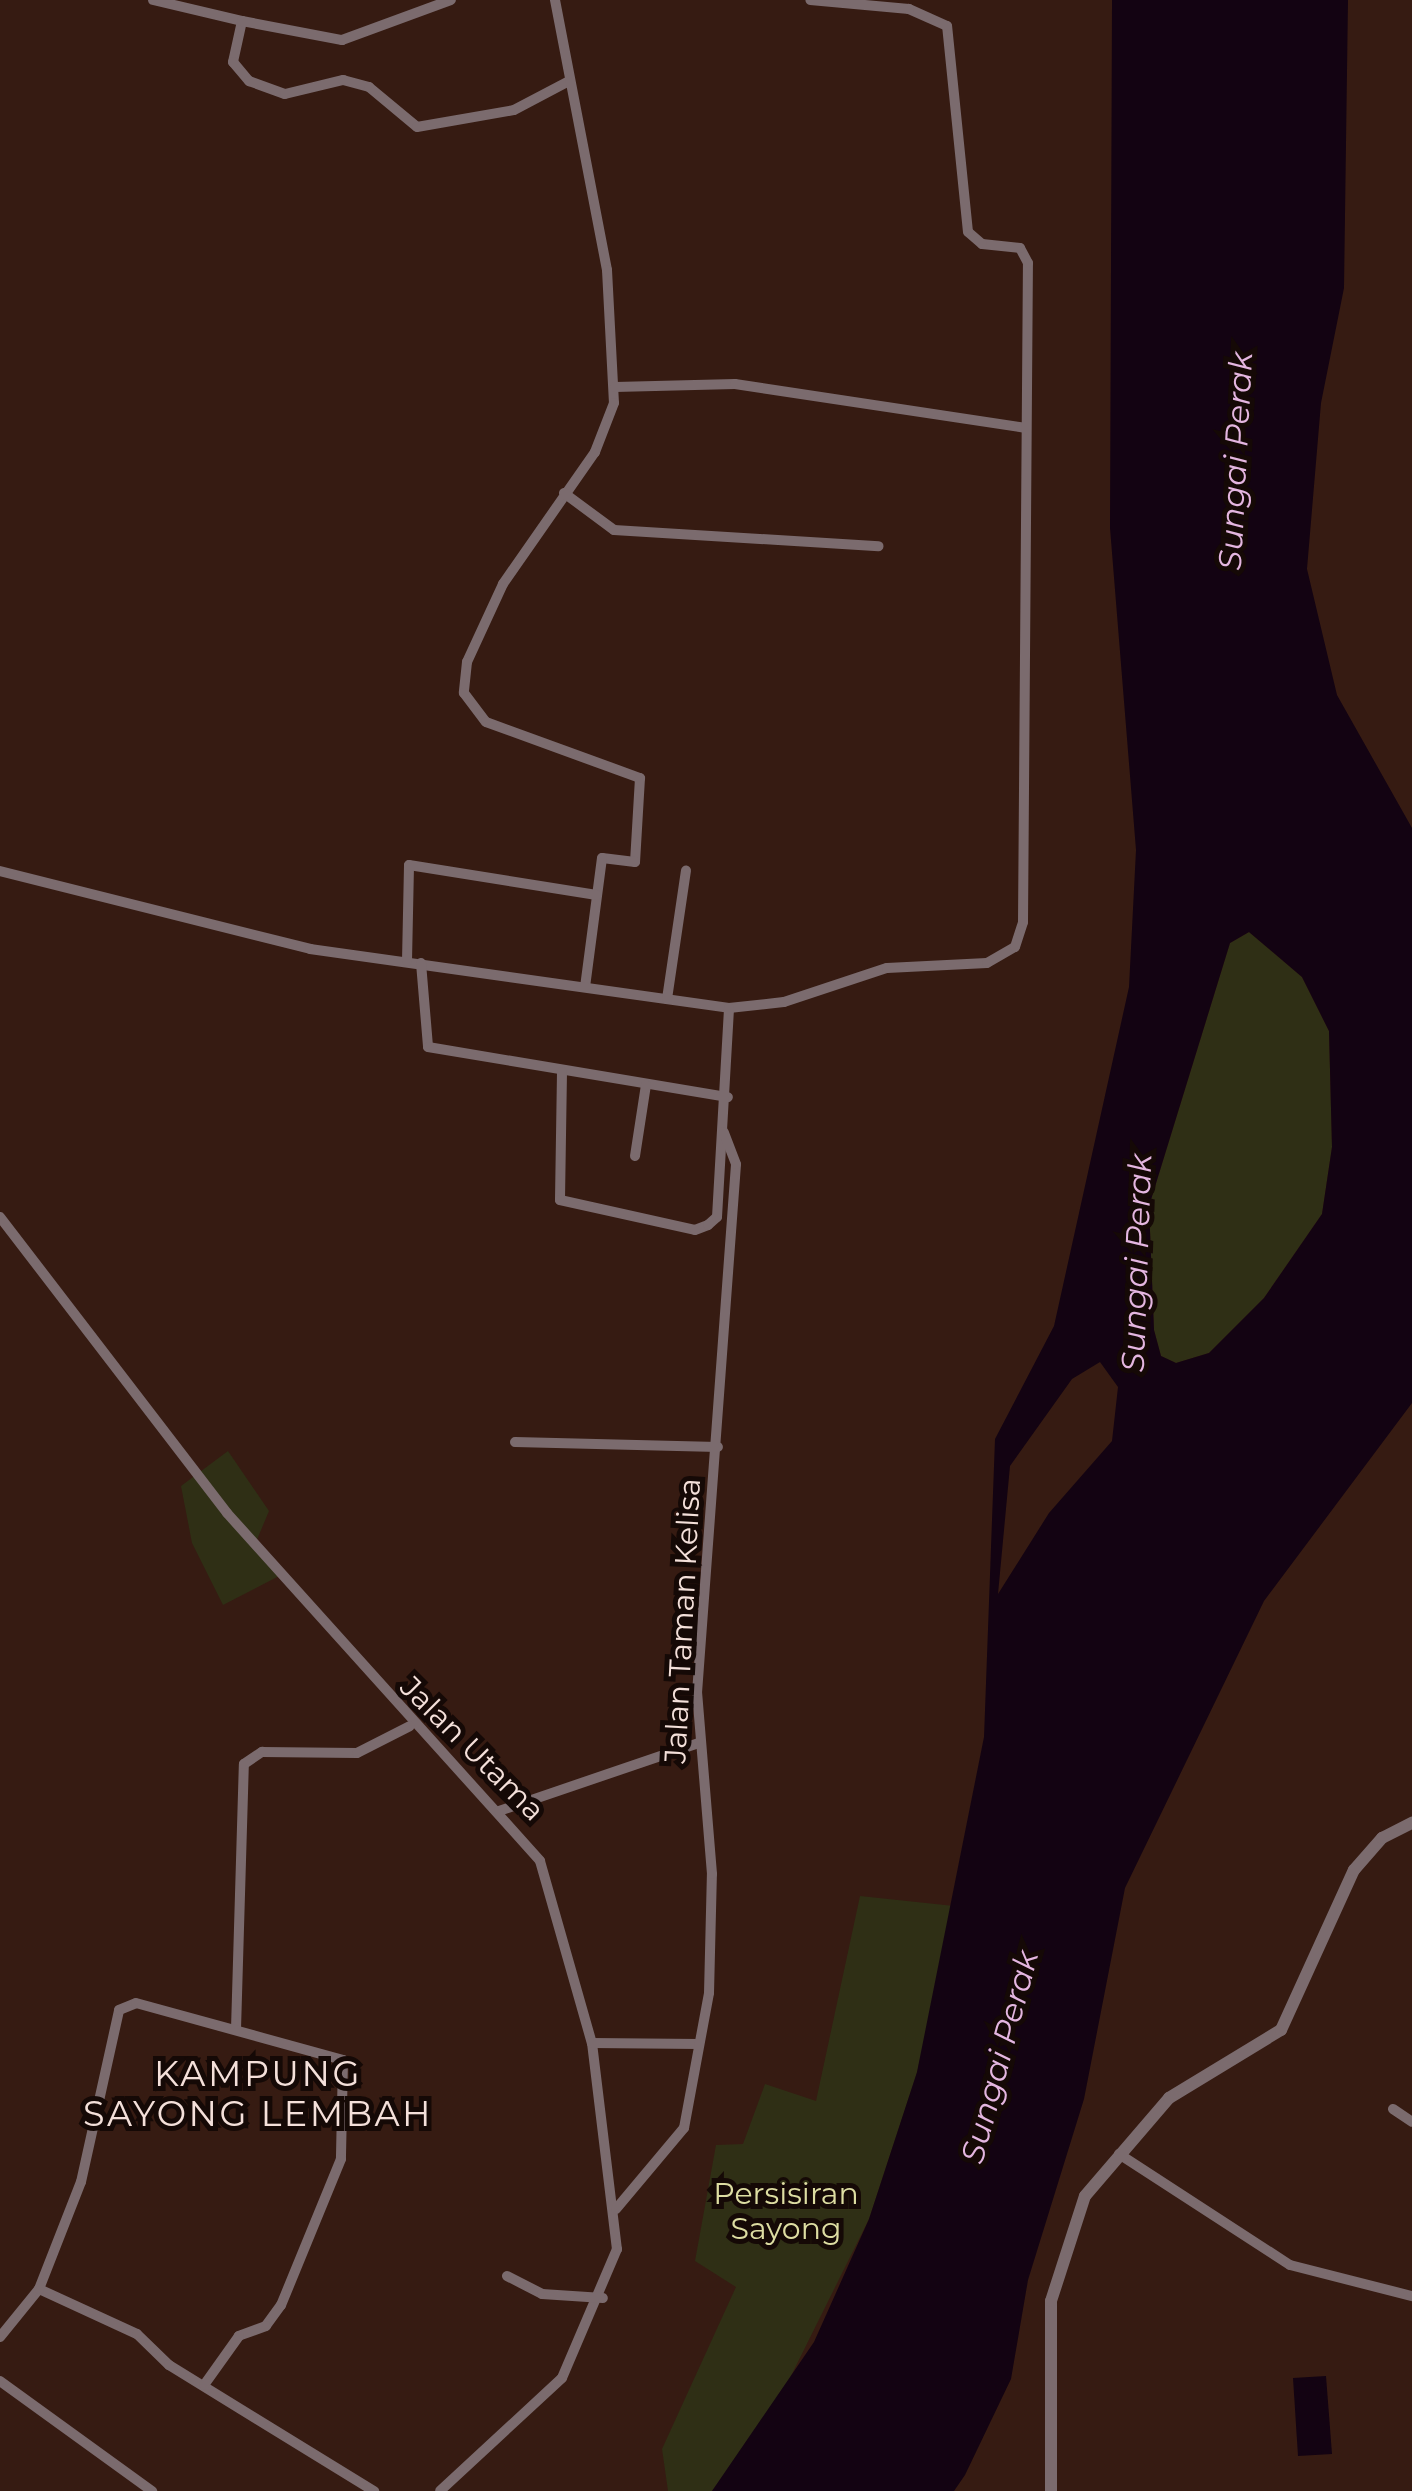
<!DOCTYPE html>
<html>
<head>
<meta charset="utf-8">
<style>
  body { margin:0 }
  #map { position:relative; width:1412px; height:2491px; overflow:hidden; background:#361b12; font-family:Montserrat,sans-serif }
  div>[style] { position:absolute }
  .green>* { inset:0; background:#2f2f15 }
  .water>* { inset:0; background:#130312 }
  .minor>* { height:10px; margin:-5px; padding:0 5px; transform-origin:5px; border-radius:5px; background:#7b6b6e }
  .tertiary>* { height:12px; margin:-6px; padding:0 6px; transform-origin:6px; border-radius:6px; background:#7b6b6e }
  span { translate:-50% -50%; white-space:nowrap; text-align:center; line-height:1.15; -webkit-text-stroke:10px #150906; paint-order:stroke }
  .street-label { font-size:30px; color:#f4e0da }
  .park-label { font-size:30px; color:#dddda2 }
  .water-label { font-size:32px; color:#e4b6e0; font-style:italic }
  .quarter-label { font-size:35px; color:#f4e0da; letter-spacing:2.5px }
</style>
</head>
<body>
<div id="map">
  <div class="green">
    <div style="clip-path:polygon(1249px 932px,1302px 977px,1329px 1031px,1332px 1147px,1322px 1214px,1264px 1298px,1209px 1353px,1176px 1363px,1161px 1356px,1154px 1330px,1149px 1206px,1230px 943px)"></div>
    <div style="clip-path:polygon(228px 1451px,269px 1511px,256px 1542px,281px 1575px,223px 1605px,192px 1543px,181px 1486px)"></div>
    <div style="clip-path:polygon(860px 1896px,954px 1906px,917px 2073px,869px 2219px,776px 2406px,712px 2491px,668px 2491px,662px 2449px,736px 2287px,695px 2261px,716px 2145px,743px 2144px,765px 2084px,816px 2101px)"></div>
  </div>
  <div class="water">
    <div style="clip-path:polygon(evenodd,1112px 0,1348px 0,1344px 288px,1321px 403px,1307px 569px,1337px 695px,1412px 828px,1412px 1403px,1264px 1601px,1125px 1888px,1084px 2099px,1028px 2280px,1011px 2379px,965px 2475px,954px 2491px,712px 2491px,814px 2342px,869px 2219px,917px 2072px,984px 1737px,995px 1439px,1054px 1326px,1129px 987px,1136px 850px,1110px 528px,1112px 0,1249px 932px,1302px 977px,1329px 1031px,1332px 1147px,1322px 1214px,1264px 1298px,1209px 1353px,1176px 1363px,1161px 1356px,1154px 1330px,1149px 1206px,1230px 943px,1249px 932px,1112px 0,1100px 1362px,1118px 1387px,1112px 1441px,1049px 1513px,998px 1594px,1010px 1466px,1072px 1379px,1100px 1362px)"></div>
    <div style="clip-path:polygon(1326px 2376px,1332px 2454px,1298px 2456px,1293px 2378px)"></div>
  </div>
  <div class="minor">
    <div style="left:153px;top:0;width:91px;rotate:13.3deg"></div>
    <div style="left:242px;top:21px;width:42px;rotate:102.4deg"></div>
    <div style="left:233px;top:62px;width:25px;rotate:50deg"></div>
    <div style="left:249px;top:81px;width:38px;rotate:20deg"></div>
    <div style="left:285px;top:94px;width:60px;rotate:-13.6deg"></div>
    <div style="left:343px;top:80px;width:27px;rotate:15deg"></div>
    <div style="left:369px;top:87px;width:62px;rotate:39.8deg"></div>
    <div style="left:417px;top:127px;width:98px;rotate:-9.9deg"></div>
    <div style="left:514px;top:110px;width:62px;rotate:-27.8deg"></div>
    <div style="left:555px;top:0;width:275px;rotate:79.1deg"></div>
    <div style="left:607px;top:270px;width:133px;rotate:87deg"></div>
    <div style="left:614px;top:403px;width:53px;rotate:111.2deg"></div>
    <div style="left:595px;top:452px;width:161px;rotate:124.9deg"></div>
    <div style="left:503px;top:584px;width:86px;rotate:114.8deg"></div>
    <div style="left:467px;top:662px;width:31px;rotate:96deg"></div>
    <div style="left:464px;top:693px;width:36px;rotate:53deg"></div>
    <div style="left:486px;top:722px;width:164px;rotate:20deg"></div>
    <div style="left:640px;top:778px;width:84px;rotate:93.4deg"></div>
    <div style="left:635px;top:862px;width:33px;rotate:-173deg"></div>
    <div style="left:602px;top:858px;width:130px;rotate:97.5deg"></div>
    <div style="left:242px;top:21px;width:102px;rotate:10.8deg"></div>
    <div style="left:342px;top:40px;width:116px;rotate:-20.2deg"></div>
    <div style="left:615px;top:387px;width:120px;rotate:-1.4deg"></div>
    <div style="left:735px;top:384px;width:293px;rotate:8.6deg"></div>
    <div style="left:564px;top:493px;width:62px;rotate:36.5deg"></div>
    <div style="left:614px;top:530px;width:265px;rotate:3.5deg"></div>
    <div style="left:0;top:871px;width:320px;rotate:14.1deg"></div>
    <div style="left:310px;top:949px;width:423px;rotate:8deg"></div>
    <div style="left:729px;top:1008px;width:55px;rotate:-6.2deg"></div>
    <div style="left:784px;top:1002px;width:108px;rotate:-18.3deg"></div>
    <div style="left:887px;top:968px;width:100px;rotate:-2.9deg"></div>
    <div style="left:987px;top:963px;width:32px;rotate:-30deg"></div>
    <div style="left:1015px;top:947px;width:26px;rotate:-72deg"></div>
    <div style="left:1023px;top:922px;width:659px;rotate:-89.57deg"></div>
    <div style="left:1028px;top:263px;width:17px;rotate:-118deg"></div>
    <div style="left:1020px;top:248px;width:38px;rotate:-174deg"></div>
    <div style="left:982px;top:244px;width:18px;rotate:-139deg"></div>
    <div style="left:968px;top:232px;width:207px;rotate:-95.8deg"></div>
    <div style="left:947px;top:26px;width:42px;rotate:-155.9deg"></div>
    <div style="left:909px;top:9px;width:99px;rotate:-174.8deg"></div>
    <div style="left:407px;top:961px;width:96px;rotate:-88.8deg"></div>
    <div style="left:409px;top:865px;width:190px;rotate:9.1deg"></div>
    <div style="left:421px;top:963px;width:84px;rotate:85.2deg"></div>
    <div style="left:428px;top:1047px;width:304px;rotate:9.5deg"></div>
    <div style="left:667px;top:999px;width:130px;rotate:-81.6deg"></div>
    <div style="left:562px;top:1072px;width:128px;rotate:90.9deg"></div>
    <div style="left:560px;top:1200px;width:138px;rotate:12.5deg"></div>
    <div style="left:695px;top:1230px;width:14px;rotate:-21deg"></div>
    <div style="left:708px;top:1225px;width:12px;rotate:-42deg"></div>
    <div style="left:717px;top:1217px;width:209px;rotate:-86.7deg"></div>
    <div style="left:635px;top:1156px;width:72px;rotate:-81.2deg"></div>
    <div style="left:0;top:1217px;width:373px;rotate:52.5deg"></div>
    <div style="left:227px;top:1513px;width:468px;rotate:48deg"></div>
    <div style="left:540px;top:1861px;width:189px;rotate:74.1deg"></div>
    <div style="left:592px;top:2043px;width:208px;rotate:83.1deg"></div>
    <div style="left:617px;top:2249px;width:140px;rotate:113.1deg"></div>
    <div style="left:562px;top:2378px;width:166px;rotate:137.2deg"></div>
    <div style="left:515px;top:1442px;width:203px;rotate:1.4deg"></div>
    <div style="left:499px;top:1811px;width:211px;rotate:-18.8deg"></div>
    <div style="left:236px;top:2029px;width:265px;rotate:-88.3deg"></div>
    <div style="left:244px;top:1764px;width:22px;rotate:-34deg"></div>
    <div style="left:262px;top:1752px;width:95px;rotate:0.6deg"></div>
    <div style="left:357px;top:1753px;width:59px;rotate:-27deg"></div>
    <div style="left:592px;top:2043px;width:107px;rotate:0.5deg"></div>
    <div style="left:1393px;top:2109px;width:23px;rotate:34deg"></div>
    <div style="left:1119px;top:2154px;width:204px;rotate:33deg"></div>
    <div style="left:1290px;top:2265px;width:126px;rotate:14.3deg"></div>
    <div style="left:616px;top:2209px;width:106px;rotate:-50deg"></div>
    <div style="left:684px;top:2128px;width:137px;rotate:-79.5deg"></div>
    <div style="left:709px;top:1993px;width:119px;rotate:-88.6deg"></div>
    <div style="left:712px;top:1874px;width:182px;rotate:-94.7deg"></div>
    <div style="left:697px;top:1693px;width:530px;rotate:-85.78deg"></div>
    <div style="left:736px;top:1164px;width:34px;rotate:-111deg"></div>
    <div style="left:507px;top:2276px;width:39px;rotate:27deg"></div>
    <div style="left:542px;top:2294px;width:61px;rotate:3.8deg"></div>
    <div style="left:39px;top:2289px;width:108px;rotate:24.7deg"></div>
    <div style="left:137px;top:2334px;width:45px;rotate:44.1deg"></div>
    <div style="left:169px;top:2365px;width:241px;rotate:31.6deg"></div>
    <div style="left:0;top:2337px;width:62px;rotate:-50.9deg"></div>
    <div style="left:39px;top:2289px;width:115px;rotate:-68.6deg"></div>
    <div style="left:81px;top:2182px;width:176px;rotate:-77.5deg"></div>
    <div style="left:119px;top:2010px;width:18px;rotate:-22deg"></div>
    <div style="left:136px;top:2003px;width:215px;rotate:15.4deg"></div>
    <div style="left:343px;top:2060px;width:99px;rotate:91.2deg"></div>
    <div style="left:341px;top:2159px;width:158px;rotate:112.3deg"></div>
    <div style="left:281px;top:2305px;width:26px;rotate:126deg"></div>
    <div style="left:266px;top:2326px;width:29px;rotate:160deg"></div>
    <div style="left:239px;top:2336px;width:60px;rotate:125.5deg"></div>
    <div style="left:0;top:2381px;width:188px;rotate:35.9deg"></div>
  </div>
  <div class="tertiary">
    <div style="left:1051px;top:2491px;width:190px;rotate:-90deg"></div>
    <div style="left:1051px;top:2301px;width:110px;rotate:-72.1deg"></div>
    <div style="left:1085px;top:2196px;width:129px;rotate:-49.4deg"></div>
    <div style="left:1169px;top:2098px;width:131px;rotate:-31.3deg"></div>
    <div style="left:1281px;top:2030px;width:176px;rotate:-65.5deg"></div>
    <div style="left:1354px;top:1870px;width:43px;rotate:-48.8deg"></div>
    <div style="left:1382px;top:1838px;width:34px;rotate:-27deg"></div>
  </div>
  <div class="street-label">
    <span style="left:683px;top:1621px;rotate:-87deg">Jalan Taman Kelisa</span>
    <span style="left:472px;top:1749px;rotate:45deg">Jalan Utama</span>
  </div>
  <div class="park-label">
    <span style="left:786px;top:2211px">Persisiran<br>Sayong</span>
  </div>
  <div class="water-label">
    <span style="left:1236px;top:461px;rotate:-87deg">Sungai Perak</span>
    <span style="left:1137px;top:1263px;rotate:-88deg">Sungai Perak</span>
    <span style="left:1000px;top:2057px;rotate:-75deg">Sungai Perak</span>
  </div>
  <div class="quarter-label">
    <span style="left:258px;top:2094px">KAMPUNG<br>SAYONG LEMBAH</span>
  </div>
</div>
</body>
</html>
